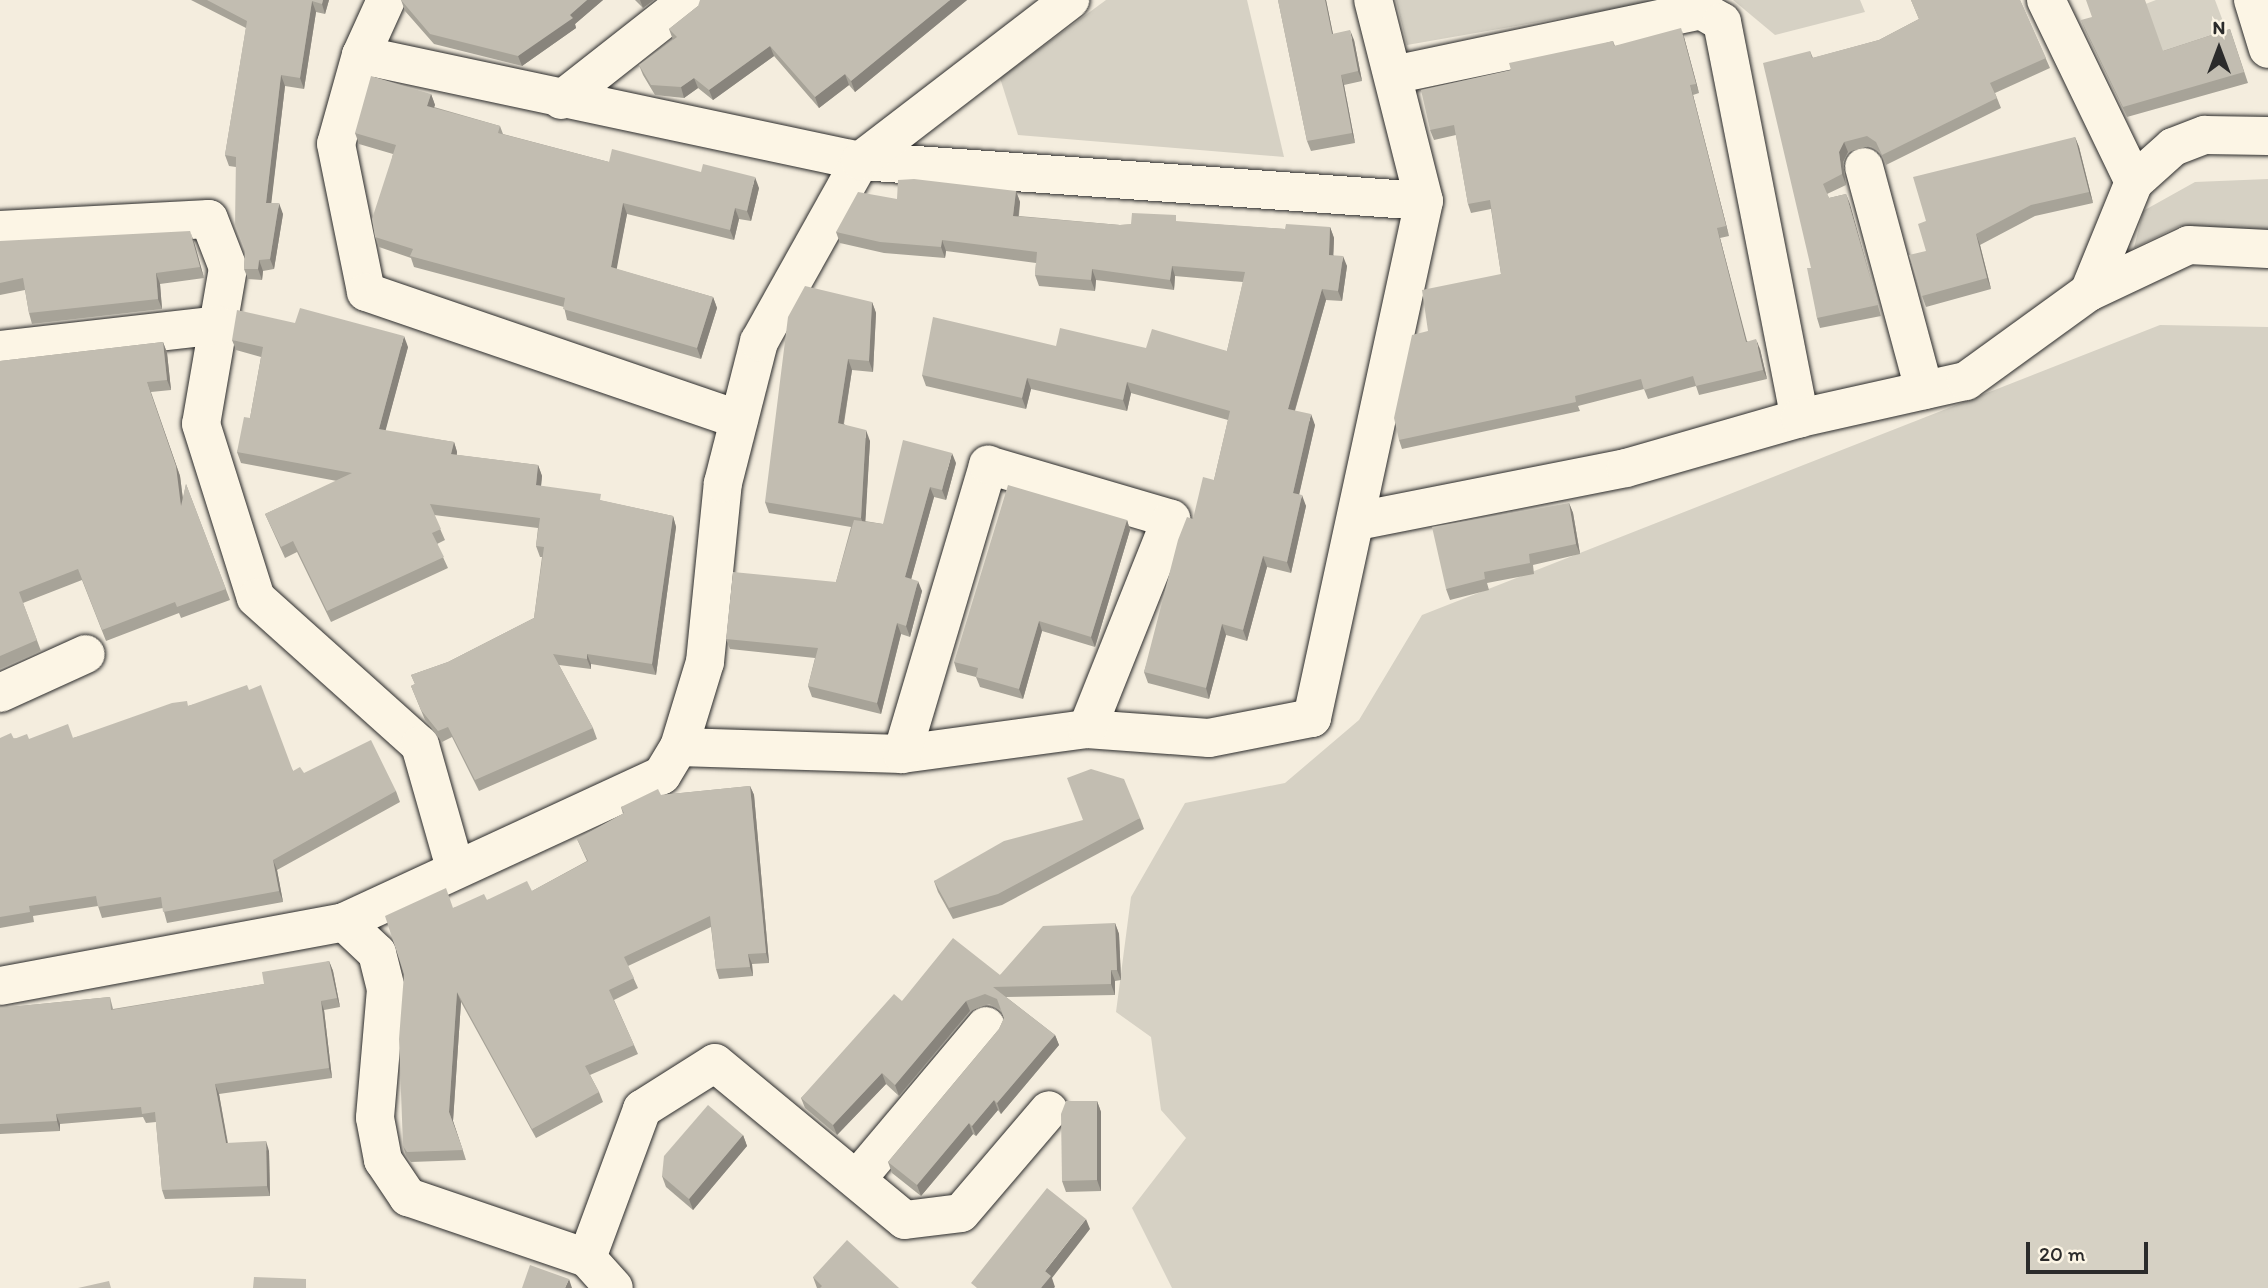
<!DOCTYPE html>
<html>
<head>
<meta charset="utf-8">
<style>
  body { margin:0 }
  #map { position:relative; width:2268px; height:1288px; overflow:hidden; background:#f4edde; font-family:Itim,sans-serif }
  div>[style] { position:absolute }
  .green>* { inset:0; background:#d6d1c4 }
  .roads { filter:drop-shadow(0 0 2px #2b2b2b) drop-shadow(0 0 2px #2b2b2b) }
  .street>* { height:38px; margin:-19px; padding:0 19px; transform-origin:19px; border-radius:19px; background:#fcf5e5 }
  .wall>* { inset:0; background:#a7a398 }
  .shaded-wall>* { inset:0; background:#88847c }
  .building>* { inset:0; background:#c2bdb1 }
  span { translate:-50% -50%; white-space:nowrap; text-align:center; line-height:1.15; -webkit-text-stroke:5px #fcf5e5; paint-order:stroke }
  .north { position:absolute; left:2184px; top:14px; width:70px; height:70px; -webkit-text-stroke:5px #fcf5e5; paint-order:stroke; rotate:0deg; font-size:19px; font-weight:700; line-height:28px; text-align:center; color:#2b2b2b }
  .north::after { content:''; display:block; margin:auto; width:24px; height:32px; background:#2b2b2b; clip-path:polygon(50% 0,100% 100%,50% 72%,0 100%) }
  .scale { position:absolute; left:2026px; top:1242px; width:122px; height:32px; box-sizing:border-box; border:4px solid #2b2b2b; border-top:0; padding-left:9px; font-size:21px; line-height:24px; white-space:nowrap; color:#2b2b2b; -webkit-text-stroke:5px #fcf5e5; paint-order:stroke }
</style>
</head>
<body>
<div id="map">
  <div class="green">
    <div style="clip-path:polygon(1106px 0,1247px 0,1284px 157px,1018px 135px,1000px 78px)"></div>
    <div style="clip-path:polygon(1396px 0,1665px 0,1407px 45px)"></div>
    <div style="clip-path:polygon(1733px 0,1860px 0,1865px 12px,1775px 35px)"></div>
    <div style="clip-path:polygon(2156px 0,2215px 0,2233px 48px,2158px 66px,2135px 8px)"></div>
    <div style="clip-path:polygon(2268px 179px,2268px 234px,2179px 226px,2134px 248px,2143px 211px,2195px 182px)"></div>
    <div style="clip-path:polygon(2160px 325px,2268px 327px,2268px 1288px,1172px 1288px,1132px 1208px,1186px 1138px,1161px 1110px,1151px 1037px,1116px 1012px,1131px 897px,1185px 803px,1285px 783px,1359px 720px,1422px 615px)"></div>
  </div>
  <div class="roads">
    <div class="street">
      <div style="left:386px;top:0;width:60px;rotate:114.4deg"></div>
      <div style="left:361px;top:55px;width:92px;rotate:105.7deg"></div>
      <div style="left:336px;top:144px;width:151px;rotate:78.5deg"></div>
      <div style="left:366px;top:292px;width:394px;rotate:18.9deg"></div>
      <div style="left:2046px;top:0;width:202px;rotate:64.2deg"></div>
      <div style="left:2253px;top:0;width:51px;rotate:73deg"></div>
      <div style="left:361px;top:55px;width:510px;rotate:11.99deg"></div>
      <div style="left:860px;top:161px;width:565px;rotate:4.06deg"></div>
      <div style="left:1393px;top:75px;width:315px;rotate:-11.9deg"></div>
      <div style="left:1701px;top:10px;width:24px;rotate:30deg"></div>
      <div style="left:1722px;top:22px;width:404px;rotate:78.9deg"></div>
      <div style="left:561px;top:100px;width:162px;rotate:-38.2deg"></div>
      <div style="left:1864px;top:167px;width:231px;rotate:74.9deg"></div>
      <div style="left:0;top:230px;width:209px;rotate:-3deg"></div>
      <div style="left:209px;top:219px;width:53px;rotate:68.8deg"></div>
      <div style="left:228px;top:268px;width:158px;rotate:99.8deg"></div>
      <div style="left:201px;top:424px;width:182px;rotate:72.5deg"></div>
      <div style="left:256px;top:598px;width:220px;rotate:41.9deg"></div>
      <div style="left:420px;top:745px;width:128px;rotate:74.1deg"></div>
      <div style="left:2089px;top:292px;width:119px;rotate:-67.8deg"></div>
      <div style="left:2134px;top:182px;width:52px;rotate:-41.9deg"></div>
      <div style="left:2173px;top:147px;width:34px;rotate:-21deg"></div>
      <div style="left:2205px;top:135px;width:63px;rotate:0.9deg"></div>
      <div style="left:0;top:350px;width:219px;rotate:-6.5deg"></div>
      <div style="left:1358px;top:521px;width:273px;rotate:-11.2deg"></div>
      <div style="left:1626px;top:468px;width:181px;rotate:-16deg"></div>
      <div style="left:1800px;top:418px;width:170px;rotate:-12.6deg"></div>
      <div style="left:1966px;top:381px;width:152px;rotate:-35.9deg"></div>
      <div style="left:2089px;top:292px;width:110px;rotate:-25.2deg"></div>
      <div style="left:2189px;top:245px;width:79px;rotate:2.9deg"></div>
      <div style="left:0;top:693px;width:94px;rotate:-24.4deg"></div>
      <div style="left:679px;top:747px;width:223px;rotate:1.8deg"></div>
      <div style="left:902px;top:754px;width:187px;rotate:-7.7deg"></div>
      <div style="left:1087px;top:729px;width:122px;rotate:4.2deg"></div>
      <div style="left:1209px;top:738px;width:105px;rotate:-11deg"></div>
      <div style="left:1312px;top:718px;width:529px;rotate:-77.78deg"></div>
      <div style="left:1424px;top:201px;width:207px;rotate:-104.2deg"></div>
      <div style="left:902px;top:754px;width:302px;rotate:-73.4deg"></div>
      <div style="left:988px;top:465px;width:191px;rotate:16.4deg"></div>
      <div style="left:1171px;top:519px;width:226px;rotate:111.8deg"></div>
      <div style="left:344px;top:922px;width:45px;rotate:43.2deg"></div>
      <div style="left:377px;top:953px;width:37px;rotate:76deg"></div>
      <div style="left:386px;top:989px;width:129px;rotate:94.9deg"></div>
      <div style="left:375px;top:1118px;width:43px;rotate:79.2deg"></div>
      <div style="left:383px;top:1160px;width:45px;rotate:56deg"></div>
      <div style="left:408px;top:1197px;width:189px;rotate:18.8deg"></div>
      <div style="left:587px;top:1258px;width:40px;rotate:48deg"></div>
      <div style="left:0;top:986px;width:350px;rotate:-10.5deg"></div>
      <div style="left:344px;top:922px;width:350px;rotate:-24.8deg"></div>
      <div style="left:662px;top:775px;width:33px;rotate:-59deg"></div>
      <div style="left:679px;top:747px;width:89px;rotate:-73deg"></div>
      <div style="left:705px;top:662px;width:180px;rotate:-84.3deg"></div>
      <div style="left:723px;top:483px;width:146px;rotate:-75.7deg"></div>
      <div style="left:759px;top:342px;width:207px;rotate:-60.8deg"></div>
      <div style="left:860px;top:161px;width:265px;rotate:-37.5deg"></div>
      <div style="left:857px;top:1179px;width:200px;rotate:-49.9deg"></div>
      <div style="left:587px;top:1258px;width:159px;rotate:-69.7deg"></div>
      <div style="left:642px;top:1109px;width:86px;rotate:-32.2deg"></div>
      <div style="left:715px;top:1063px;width:246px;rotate:39.6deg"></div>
      <div style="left:905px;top:1220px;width:56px;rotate:-7.1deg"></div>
      <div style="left:961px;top:1213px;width:135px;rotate:-49.5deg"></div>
    </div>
  </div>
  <div class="wall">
    <div style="clip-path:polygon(191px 0,329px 0,325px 14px,316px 12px,304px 89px,285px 86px,271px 203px,283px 214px,274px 269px,263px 271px,262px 280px,248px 279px,244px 269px,245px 251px,236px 167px,229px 166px,225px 155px,246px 28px)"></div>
    <div style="clip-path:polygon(401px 0,603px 0,575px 24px,576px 28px,522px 66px,434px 44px,405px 11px)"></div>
    <div style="clip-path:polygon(635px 0,654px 0,643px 8px)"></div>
    <div style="clip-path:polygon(967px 0,855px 92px,849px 85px,819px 108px,774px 56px,713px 100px,698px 88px,684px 98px,655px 95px,643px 75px,639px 65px,673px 40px,669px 29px,698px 6px)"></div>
    <div style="clip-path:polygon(1278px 0,1326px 0,1333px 34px,1354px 40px,1362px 81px,1344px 85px,1355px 143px,1311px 151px,1307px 141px)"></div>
    <div style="clip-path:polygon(1911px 0,2020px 0,2050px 68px,1995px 93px,2001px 108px,1886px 165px,1880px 152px,1870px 146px,1848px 152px,1843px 162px,1846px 185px,1827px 194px,1829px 198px,1846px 194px,1881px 316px,1820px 328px,1817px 318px,1811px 268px,1810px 51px,1813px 58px,1879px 40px,1919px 19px)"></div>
    <div style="clip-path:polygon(2081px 20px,2163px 51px,2230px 29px,2248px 83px,2127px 117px,2085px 30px)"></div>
    <div style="clip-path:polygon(1684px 37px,1699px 93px,1693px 95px,1729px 236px,1720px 238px,1747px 341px,1760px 349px,1767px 379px,1699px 395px,1696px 386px,1648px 399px,1644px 389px,1578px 406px,1580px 411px,1402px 449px,1399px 440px,1428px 331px,1501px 274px,1491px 209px,1471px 213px,1468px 204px,1456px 135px,1434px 140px,1430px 130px,1511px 70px,1613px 41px,1615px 46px)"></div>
    <div style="clip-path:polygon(431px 94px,435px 105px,434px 107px,500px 126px,503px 134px,609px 162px,759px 188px,751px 221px,739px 219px,734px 240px,627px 214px,616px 269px,713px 297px,717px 308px,701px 359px,567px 320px,564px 307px,414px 267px,411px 258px,379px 247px,375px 237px,393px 154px,359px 144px,355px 133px)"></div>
    <div style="clip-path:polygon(2075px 137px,2079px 147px,2093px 203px,2035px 216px,1980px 245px,1991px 289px,1926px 307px,1922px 296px,1926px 251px,1926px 221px)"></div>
    <div style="clip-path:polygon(1016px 191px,1020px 202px,1019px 216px,1120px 225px,1179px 222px,1285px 229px,1330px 227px,1334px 238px,1333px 255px,1347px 266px,1342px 301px,1326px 300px,1295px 411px,1315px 425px,1299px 494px,1306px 506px,1291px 573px,1267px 567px,1247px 641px,1226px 635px,1209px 699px,1148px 683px,1144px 672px,1193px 519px,1214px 480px,1228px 420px,1131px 393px,1127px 411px,1031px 389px,1026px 409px,926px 386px,922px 375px,1056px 346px,1227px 351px,1243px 282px,1175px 276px,1174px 290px,1096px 280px,1095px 291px,1039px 286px,1035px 275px,1036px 263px,946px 251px,945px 258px,884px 253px,840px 243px,836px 232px,897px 199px)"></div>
    <div style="clip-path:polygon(0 241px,194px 242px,204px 278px,160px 284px,162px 309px,32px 324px,29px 313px,25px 290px,0 295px)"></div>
    <div style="clip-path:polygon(872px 302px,876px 313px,873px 372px,852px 370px,844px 424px,870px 441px,865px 521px,883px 524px,956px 463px,946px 500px,934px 497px,911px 579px,922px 591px,910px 637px,901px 634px,881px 714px,812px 697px,808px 686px,815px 658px,730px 649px,726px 639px,836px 582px,851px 527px,769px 513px,765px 502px)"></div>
    <div style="clip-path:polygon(232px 340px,408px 347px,385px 431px,454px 442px,457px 452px,457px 455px,538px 465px,542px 476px,541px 486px,603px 501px,673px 516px,676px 527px,656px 675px,591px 664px,591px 669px,559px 665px,593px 728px,597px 739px,479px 791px,452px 737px,442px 742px,425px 720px,411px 686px,415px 684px,411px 675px,448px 662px,534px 618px,542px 557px,540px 557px,536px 546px,538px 528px,434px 515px,445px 540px,437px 544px,448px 568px,331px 622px,297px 552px,285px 558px,265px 514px,337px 481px,241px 463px,237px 452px,250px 418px,261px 357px,236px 350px)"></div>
    <div style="clip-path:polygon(163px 342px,167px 353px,171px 390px,151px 392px,180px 476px,183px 499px,186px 484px,230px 600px,181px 618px,179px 613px,106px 641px,82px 580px,23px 603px,41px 651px,0 669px,0 361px)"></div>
    <div style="clip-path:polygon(1569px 503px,1573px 513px,1580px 554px,1533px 565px,1534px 574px,1487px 583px,1489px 590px,1450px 600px,1446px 589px)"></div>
    <div style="clip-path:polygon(1127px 520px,1130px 530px,1095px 647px,1042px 631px,1023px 699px,980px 687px,976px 677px,957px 672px,954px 662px)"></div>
    <div style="clip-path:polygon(249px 690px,293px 771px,396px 791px,400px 802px,277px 870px,283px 902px,167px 923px,163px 908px,102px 918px,98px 906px,33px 916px,34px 922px,0 928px,0 738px,29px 739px,73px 738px,188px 706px)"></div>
    <div style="clip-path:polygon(750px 786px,754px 795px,769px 963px,752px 964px,753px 976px,719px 979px,716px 969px,711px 927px,628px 966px,638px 988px,614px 1000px,638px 1054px,590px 1075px,599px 1092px,603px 1102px,536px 1138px,461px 1002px,453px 1121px,466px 1160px,411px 1162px,406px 1156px,403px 1146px,453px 908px,487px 900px,532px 891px,587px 861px,577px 839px,623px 814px,621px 807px,661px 795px)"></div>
    <div style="clip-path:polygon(1140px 818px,1144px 829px,1002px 905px,953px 919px,938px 892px,934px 881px)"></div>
    <div style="clip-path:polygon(1115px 923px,1119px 934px,1121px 980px,1115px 981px,1115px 995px,1006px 997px,1055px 1035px,1059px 1045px,1001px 1114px,998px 1110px,976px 1136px,973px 1134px,921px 1196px,892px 1173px,888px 1162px,999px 1029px,1004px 1018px,1001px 1010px,989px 1004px,970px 1011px,899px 1096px,886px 1084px,837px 1135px,805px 1108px,801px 1098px,902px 1001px,1000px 975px)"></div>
    <div style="clip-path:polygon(329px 961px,333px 971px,340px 1007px,324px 1010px,332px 1078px,219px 1094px,228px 1143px,269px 1151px,270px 1196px,165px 1199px,162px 1190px,156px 1122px,146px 1123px,143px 1117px,60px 1124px,60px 1131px,0 1134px,0 1008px,110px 997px,113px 1009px,264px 984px)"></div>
    <div style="clip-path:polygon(1097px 1101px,1101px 1112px,1101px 1191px,1066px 1192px,1062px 1181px)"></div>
    <div style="clip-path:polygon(743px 1135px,747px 1146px,693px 1210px,666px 1187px,662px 1176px)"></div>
    <div style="clip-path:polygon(813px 1277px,899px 1288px,817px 1288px)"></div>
  </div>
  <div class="shaded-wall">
    <div style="clip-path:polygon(323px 0,329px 0,325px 14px,322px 4px)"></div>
    <div style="clip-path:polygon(587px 0,603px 0,575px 24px,576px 28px,522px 66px,518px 56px)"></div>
    <div style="clip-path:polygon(640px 0,654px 0,643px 8px)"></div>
    <div style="clip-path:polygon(950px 0,967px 0,855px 92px,851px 81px)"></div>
    <div style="clip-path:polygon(1325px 0,1326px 0,1335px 44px,1332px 34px)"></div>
    <div style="clip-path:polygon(312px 1px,316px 12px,304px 89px,300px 78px)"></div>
    <div style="clip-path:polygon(1681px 28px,1684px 37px,1699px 93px,1696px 84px)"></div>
    <div style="clip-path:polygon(1350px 30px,1354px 40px,1362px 81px,1358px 71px)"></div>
    <div style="clip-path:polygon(770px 46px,774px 56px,713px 100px,709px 90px)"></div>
    <div style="clip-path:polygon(845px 74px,849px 85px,819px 108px,815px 97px)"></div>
    <div style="clip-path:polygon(281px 75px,285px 86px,270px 214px,266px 203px)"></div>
    <div style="clip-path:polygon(1341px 75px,1344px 85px,1355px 143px,1352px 133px)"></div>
    <div style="clip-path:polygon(694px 78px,698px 88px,684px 98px,681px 87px)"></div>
    <div style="clip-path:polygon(1690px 85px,1693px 95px,1729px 236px,1726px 226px)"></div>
    <div style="clip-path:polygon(431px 94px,435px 105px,431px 116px,427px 106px)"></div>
    <div style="clip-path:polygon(2075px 137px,2079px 147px,2093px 203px,2089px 192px)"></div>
    <div style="clip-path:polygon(1844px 142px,1848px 152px,1843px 162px,1846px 185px,1842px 174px,1839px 152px)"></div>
    <div style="clip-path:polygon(755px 177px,759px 188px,751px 221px,747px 211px)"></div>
    <div style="clip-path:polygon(1016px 191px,1020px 202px,1017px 227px,1013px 216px)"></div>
    <div style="clip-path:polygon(1846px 194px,1850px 204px,1881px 316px,1878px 305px)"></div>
    <div style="clip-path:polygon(279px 203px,283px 214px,274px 269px,270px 259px)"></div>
    <div style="clip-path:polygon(623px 203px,627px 214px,615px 278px,611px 267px)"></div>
    <div style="clip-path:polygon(735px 208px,739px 219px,734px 240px,730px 230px)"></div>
    <div style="clip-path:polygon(1330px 227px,1334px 238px,1333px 266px,1329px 255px)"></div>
    <div style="clip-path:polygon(1717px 228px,1720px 238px,1749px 351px,1746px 342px)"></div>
    <div style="clip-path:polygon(190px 231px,194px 242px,204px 278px,200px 267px)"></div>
    <div style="clip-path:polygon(1976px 234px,1980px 245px,1991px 289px,1987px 278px)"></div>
    <div style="clip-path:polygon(942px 240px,946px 251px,945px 258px,941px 247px)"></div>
    <div style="clip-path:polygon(1343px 256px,1347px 266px,1342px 301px,1338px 291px)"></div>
    <div style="clip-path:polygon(259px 260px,263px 271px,262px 280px,258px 269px)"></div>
    <div style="clip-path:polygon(1172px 266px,1175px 276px,1174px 290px,1170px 280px)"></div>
    <div style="clip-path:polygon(1092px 269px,1096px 280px,1095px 291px,1091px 280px)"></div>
    <div style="clip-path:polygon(156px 273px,160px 284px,162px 309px,158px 299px)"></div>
    <div style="clip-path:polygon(1322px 289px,1326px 300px,1292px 420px,1288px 409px)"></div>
    <div style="clip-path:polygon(713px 297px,717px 308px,701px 359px,697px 348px)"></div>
    <div style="clip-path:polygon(872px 302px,876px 313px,873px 372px,869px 361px)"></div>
    <div style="clip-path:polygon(404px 336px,408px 347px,383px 440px,379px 429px)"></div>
    <div style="clip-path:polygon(1756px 339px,1760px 349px,1767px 379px,1763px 370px)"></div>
    <div style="clip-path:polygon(163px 342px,167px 353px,171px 390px,167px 380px)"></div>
    <div style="clip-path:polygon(848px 359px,852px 370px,842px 433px,838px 423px)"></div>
    <div style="clip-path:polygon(1027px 378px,1031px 389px,1026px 409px,1022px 398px)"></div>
    <div style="clip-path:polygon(147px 382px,180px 476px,185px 517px,181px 506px)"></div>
    <div style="clip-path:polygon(1127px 382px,1131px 393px,1127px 411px,1123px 400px)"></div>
    <div style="clip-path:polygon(1311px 414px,1315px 425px,1297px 504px,1293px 493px)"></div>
    <div style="clip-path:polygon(866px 430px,870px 441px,865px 529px,861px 518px)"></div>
    <div style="clip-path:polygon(454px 442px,457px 452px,455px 465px,451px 454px)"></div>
    <div style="clip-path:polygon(952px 453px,956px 463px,946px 500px,942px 490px)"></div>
    <div style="clip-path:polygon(538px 465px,542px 476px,540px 496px,536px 485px)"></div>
    <div style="clip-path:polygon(930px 487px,934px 497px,909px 587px,905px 577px)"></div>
    <div style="clip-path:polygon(1302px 495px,1306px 506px,1291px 573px,1287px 562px)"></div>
    <div style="clip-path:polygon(1569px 503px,1573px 513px,1580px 554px,1576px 544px)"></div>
    <div style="clip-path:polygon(673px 516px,676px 527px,656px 675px,652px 664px)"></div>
    <div style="clip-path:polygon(1127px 520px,1130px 530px,1095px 647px,1091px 637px)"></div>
    <div style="clip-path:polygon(1263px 556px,1267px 567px,1247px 641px,1243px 630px)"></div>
    <div style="clip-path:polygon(918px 581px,922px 591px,910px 637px,906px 626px)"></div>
    <div style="clip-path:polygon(1039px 621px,1042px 631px,1023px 699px,1019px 689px)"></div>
    <div style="clip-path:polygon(897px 623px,901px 634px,881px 714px,877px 703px)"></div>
    <div style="clip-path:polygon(1222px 624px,1226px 635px,1209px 699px,1206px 688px)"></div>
    <div style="clip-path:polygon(587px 654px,591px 664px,591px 669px,587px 659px)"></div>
    <div style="clip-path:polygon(750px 786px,754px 795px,769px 963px,766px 953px)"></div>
    <div style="clip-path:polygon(273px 860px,277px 870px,283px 902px,279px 891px)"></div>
    <div style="clip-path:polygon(1115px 923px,1119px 934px,1121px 980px,1117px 970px)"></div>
    <div style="clip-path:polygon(748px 954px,752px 964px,753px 976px,750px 967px)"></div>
    <div style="clip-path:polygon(329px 961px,333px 971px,340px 1007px,337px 998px)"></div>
    <div style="clip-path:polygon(1111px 970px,1115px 981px,1115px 995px,1111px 984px)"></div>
    <div style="clip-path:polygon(457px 992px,461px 1002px,453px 1121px,466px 1160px,449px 1112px)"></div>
    <div style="clip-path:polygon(321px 1001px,324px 1010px,332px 1078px,329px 1068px)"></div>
    <div style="clip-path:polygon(966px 1001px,970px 1011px,899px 1096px,895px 1085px)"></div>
    <div style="clip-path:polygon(1055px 1035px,1059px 1045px,1001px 1114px,997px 1103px)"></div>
    <div style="clip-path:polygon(882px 1073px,886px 1084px,837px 1135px,833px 1125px)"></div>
    <div style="clip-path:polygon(215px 1084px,219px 1094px,229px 1152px,226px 1143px)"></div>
    <div style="clip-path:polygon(994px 1100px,998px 1110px,976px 1136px,972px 1126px)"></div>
    <div style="clip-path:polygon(1097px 1101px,1101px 1112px,1101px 1191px,1097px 1180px)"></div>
    <div style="clip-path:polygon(56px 1114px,60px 1124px,60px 1131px,57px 1121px)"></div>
    <div style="clip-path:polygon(969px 1123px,973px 1134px,921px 1196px,917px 1185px)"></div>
    <div style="clip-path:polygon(743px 1135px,747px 1146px,693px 1210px,689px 1199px)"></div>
    <div style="clip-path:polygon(266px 1141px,269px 1151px,270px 1196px,267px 1186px)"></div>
    <div style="clip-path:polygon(1086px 1219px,1090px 1229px,1052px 1278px,1055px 1287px,1054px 1288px,1041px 1288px,1045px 1271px)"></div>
    <div style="clip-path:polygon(569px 1279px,572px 1288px,565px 1288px)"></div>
  </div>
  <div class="building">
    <div style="clip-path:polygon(207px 0,323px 0,322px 4px,312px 1px,300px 78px,281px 75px,266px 203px,279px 203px,270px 259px,259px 260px,258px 269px,244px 269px,245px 250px,235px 225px,236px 157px,225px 155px,247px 21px)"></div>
    <div style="clip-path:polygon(401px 0,587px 0,570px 15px,573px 18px,518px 56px,430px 34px)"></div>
    <div style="clip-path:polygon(700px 0,950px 0,851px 81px,845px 74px,815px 97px,770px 46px,709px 90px,694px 78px,681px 87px,651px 85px,639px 65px,677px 37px,669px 29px,698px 6px)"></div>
    <div style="clip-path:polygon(1278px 0,1325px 0,1332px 34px,1350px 30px,1358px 71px,1341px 75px,1352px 133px,1307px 141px)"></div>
    <div style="clip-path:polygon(1911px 0,2020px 0,2046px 58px,1990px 83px,1997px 98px,1882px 155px,1876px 142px,1867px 136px,1844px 142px,1839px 152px,1842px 174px,1823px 184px,1829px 198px,1846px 194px,1878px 305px,1817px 318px,1807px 268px,1811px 268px,1763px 63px,1810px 51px,1812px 58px,1879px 40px,1919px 19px)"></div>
    <div style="clip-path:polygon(2086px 0,2145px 0,2163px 51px,2230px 29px,2244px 72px,2123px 107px,2081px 20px,2092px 17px)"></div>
    <div style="clip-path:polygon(1681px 28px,1696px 84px,1690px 85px,1726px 226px,1717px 228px,1746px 342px,1756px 339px,1763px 370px,1696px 386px,1693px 376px,1644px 390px,1641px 379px,1575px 396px,1576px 402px,1399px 440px,1394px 418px,1412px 335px,1428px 331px,1422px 290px,1501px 274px,1490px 200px,1468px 204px,1454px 125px,1430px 130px,1421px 90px,1511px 70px,1509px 63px,1613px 41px,1614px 46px)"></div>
    <div style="clip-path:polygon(371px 76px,431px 94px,427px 106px,500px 126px,498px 133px,609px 162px,612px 149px,701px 172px,703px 164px,755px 177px,747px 211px,735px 208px,730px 230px,623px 203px,611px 267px,713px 297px,697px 348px,563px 309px,565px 298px,410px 256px,413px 249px,375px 237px,372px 219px,396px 145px,355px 133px)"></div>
    <div style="clip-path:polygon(2075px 137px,2089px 192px,2031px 205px,1976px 234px,1987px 278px,1922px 296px,1909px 255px,1926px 251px,1918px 224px,1926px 221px,1913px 177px)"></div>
    <div style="clip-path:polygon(914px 179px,1016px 191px,1013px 216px,1120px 225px,1131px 224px,1132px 213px,1176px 215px,1176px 221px,1285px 229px,1286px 224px,1330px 227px,1329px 255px,1343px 256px,1338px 291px,1322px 289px,1288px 409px,1311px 414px,1293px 493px,1302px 495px,1287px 562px,1263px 556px,1243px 630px,1222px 624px,1206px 688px,1144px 672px,1178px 540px,1187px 517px,1193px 519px,1203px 477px,1214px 480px,1230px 411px,1127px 382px,1123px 400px,1027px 378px,1022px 398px,922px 375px,933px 317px,1056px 346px,1060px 328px,1146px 348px,1152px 329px,1227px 351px,1245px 272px,1172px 266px,1170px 280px,1092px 269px,1091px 280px,1035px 275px,1037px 252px,942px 240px,941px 247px,880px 242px,836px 232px,858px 192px,897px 199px,898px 180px)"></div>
    <div style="clip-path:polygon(190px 231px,200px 267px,156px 273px,158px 299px,29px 313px,23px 278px,0 283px,0 241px)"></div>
    <div style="clip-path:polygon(805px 286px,872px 302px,869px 361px,848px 359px,838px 423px,866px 430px,861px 518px,765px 502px,788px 317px)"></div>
    <div style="clip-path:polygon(300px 308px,404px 336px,379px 429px,454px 442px,451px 454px,538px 465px,536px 485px,601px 494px,600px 500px,673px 516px,652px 664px,587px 654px,587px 659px,553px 654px,593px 728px,475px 780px,448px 727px,438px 731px,421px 710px,411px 686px,415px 684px,411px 675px,448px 662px,534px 618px,544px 547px,536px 546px,540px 518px,430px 504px,441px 529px,432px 533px,444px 557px,327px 611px,293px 541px,281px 547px,265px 514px,352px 473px,237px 452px,244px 417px,250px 418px,263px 347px,232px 340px,237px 310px,295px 323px)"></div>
    <div style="clip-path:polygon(163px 342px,167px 380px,147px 382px,176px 466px,181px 506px,186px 484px,226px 589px,177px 607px,175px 602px,102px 630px,78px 569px,19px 592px,37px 640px,0 656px,0 361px)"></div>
    <div style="clip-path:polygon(903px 440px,952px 453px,942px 490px,930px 487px,905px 577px,918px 581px,906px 626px,897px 623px,877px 703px,808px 686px,818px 648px,726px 639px,733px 572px,836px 582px,854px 520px,883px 524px)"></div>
    <div style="clip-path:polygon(1008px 485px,1127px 520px,1091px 637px,1039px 621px,1019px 689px,976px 677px,978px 668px,954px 662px)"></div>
    <div style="clip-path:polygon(1569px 503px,1576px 544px,1529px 554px,1530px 563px,1484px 572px,1485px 579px,1446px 589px,1432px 527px)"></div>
    <div style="clip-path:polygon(247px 685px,249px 690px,261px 685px,293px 771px,300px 767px,304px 773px,371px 740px,396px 791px,273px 860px,279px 891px,163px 912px,161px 897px,98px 907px,96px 896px,29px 906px,30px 912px,0 917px,0 738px,11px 733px,14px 739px,27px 734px,29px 739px,68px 724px,73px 738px,172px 703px,187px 701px,188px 706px)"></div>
    <div style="clip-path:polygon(1091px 769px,1124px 779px,1140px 818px,998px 894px,949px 908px,934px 881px,1004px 841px,1083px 820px,1067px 778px)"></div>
    <div style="clip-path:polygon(750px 786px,766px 953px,748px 954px,750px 967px,716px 969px,710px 916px,624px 957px,634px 978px,609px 990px,634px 1045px,585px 1066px,599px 1092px,532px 1129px,457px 992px,449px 1112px,463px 1150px,407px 1152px,403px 1146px,399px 1039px,404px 974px,385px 916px,446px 888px,453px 908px,484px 894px,487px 900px,527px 881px,532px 891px,588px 861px,577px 839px,624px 813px,621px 807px,658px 789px,661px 795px)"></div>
    <div style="clip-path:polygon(1115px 923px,1117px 970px,1111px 970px,1111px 984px,993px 987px,1055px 1035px,997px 1103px,994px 1100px,972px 1126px,969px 1123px,917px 1185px,888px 1162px,999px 1029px,1004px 1018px,997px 999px,985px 994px,966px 1001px,895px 1085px,882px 1073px,833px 1125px,801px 1098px,894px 994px,902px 1001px,953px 938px,1000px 975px,1043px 926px)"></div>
    <div style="clip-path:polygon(329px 961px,337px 998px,321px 1001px,329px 1068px,215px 1084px,226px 1143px,266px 1141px,267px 1186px,162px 1190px,155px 1112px,142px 1114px,141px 1107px,56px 1114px,57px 1121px,0 1124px,0 1008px,110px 997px,111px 1010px,264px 984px,262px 972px)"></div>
    <div style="clip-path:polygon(1066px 1101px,1097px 1101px,1097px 1180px,1062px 1181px,1061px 1114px)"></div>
    <div style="clip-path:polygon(708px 1105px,743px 1135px,689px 1199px,662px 1176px,664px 1156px)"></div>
    <div style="clip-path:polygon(1047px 1188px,1086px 1219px,1045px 1271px,1051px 1276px,1041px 1288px,977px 1288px,971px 1283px)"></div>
    <div style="clip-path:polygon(847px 1240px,899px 1288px,820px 1288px,822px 1286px,813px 1277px)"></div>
    <div style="clip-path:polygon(530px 1265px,569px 1279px,565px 1288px,522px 1288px)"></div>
    <div style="clip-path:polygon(254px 1277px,306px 1279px,306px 1288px,253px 1288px)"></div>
    <div style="clip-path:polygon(109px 1281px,111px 1288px,78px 1288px)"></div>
  </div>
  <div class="north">N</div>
  <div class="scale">20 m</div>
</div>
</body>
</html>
